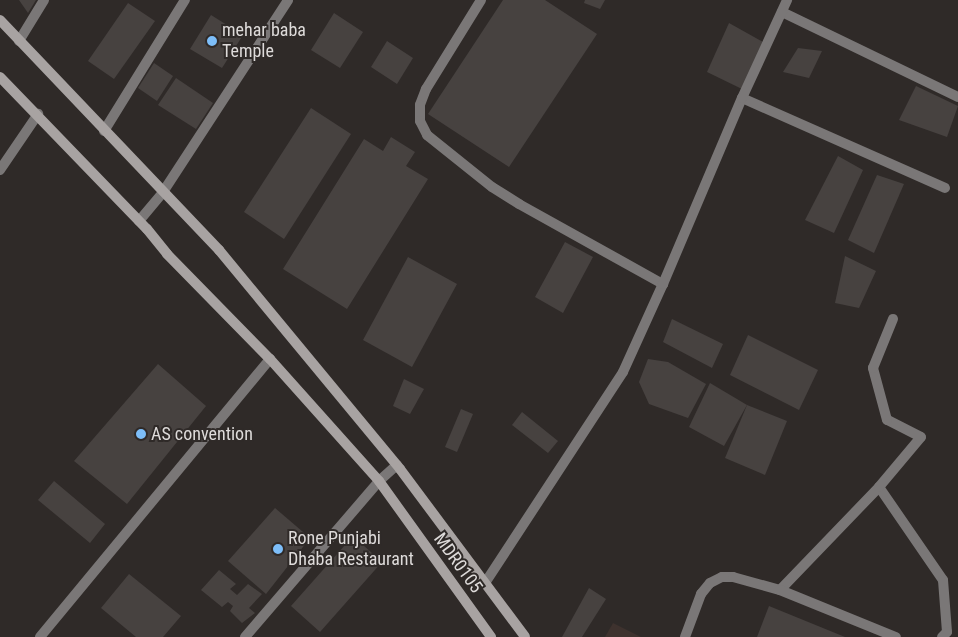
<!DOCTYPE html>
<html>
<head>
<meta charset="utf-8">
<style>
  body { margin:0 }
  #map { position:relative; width:958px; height:637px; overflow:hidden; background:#2f2a28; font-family:"Roboto Condensed",sans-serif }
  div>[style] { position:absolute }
  .built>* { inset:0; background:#3e322e }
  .building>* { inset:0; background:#474240 }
  .street>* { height:10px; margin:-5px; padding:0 5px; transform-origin:5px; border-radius:5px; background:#7a7777 }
  .secondary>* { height:10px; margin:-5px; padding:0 5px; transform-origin:5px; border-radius:5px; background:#a8a3a2 }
  .dots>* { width:14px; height:14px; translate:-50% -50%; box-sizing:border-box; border:2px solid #2f2a28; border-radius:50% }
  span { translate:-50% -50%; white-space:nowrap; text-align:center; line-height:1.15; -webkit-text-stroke:4px #2f2a28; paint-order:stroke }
  .poi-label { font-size:18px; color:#dedbda }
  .left { translate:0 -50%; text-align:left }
  .street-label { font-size:18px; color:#dedbda }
</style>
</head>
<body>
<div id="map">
  <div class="built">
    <div style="clip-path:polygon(613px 623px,641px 637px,605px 637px)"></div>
  </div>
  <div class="building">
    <div style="clip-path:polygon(19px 0,36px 0,28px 13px)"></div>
    <div style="clip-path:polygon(503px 0,545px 0,597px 34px,509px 167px,428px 114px)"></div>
    <div style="clip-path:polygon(585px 0,605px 0,600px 9px,584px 3px)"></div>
    <div style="clip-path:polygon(128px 3px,155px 21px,114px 79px,88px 61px)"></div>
    <div style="clip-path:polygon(334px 13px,363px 32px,340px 68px,311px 50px)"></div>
    <div style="clip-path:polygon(211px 15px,243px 35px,222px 68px,190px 49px)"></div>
    <div style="clip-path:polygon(729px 23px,763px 42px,742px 89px,707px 72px)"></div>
    <div style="clip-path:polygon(387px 41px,413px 58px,397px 84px,371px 67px)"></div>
    <div style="clip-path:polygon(798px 48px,822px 51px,809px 78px,783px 72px)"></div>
    <div style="clip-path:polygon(154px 63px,173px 76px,157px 101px,138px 88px)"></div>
    <div style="clip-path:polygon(176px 78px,213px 103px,196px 129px,158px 105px)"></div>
    <div style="clip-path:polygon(916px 86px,958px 106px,947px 137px,899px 120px)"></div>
    <div style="clip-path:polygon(311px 108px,351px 134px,284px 239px,244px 212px)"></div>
    <div style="clip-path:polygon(391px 137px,415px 152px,406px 166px,428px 179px,347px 309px,283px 269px,364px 139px,383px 151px)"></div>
    <div style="clip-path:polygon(838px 156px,863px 170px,834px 233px,805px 220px)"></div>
    <div style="clip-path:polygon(877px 175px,904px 184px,874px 253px,848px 240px)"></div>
    <div style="clip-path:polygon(565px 242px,593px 257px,563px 313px,535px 297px)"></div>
    <div style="clip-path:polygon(845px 256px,876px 271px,859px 308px,835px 303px)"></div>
    <div style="clip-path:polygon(408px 257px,457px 284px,412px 367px,363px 340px)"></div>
    <div style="clip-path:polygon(672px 319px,723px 344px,712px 368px,663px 342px)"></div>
    <div style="clip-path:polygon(748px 335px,818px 370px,799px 410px,730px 375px)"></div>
    <div style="clip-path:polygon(648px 359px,668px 362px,706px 384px,688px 418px,649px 404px,639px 382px)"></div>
    <div style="clip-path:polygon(158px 364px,206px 406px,127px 504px,74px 461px)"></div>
    <div style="clip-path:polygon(404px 379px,424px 389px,410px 414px,393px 406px)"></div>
    <div style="clip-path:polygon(710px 383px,747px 405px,724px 446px,689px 427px)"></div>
    <div style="clip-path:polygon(747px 405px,787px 421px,765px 475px,725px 458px)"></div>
    <div style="clip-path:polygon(461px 409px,473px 414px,457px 452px,445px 447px)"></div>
    <div style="clip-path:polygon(522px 412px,558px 441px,548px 453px,512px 425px)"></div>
    <div style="clip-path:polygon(54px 481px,105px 524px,90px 543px,38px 500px)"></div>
    <div style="clip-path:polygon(275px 508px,310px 538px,266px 594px,228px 561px)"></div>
    <div style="clip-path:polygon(353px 536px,382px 562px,320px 632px,291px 606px)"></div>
    <div style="clip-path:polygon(219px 570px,236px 584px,230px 589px,237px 595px,248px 584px,262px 594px,249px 608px,255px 613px,242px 623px,230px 611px,233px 606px,228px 602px,222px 607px,201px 590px)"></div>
    <div style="clip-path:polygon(129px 574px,181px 616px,163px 637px,136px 637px,101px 608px)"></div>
    <div style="clip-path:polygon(589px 588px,606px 599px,582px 637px,562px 637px)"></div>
    <div style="clip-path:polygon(769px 606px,845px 637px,757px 637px)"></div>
  </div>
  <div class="street">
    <div style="left:481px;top:0;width:105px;rotate:121.7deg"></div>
    <div style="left:426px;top:89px;width:17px;rotate:111deg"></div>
    <div style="left:420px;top:105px;width:16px;rotate:90deg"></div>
    <div style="left:420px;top:121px;width:16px;rotate:63deg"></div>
    <div style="left:427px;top:135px;width:83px;rotate:38.7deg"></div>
    <div style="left:492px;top:187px;width:32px;rotate:32deg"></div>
    <div style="left:519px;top:204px;width:165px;rotate:29.1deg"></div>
    <div style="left:782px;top:12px;width:195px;rotate:25.8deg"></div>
    <div style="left:19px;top:41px;width:48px;rotate:-58.6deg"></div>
    <div style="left:742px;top:98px;width:222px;rotate:23.9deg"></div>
    <div style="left:104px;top:131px;width:154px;rotate:-58.3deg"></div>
    <div style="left:0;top:170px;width:68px;rotate:-55.8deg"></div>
    <div style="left:139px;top:221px;width:38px;rotate:-50deg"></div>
    <div style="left:163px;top:192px;width:229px;rotate:-56.9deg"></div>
    <div style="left:879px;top:487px;width:113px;rotate:55.5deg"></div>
    <div style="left:943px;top:580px;width:52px;rotate:85.6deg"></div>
    <div style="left:947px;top:632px;width:7px;rotate:135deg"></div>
    <div style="left:485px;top:583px;width:252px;rotate:-56.8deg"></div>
    <div style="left:623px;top:372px;width:97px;rotate:-65.6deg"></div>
    <div style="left:663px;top:284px;width:202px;rotate:-67deg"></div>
    <div style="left:742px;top:98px;width:108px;rotate:-65.3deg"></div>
    <div style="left:780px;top:590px;width:143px;rotate:-46.1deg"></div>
    <div style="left:879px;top:487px;width:65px;rotate:-50deg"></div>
    <div style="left:921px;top:437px;width:38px;rotate:-153deg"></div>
    <div style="left:887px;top:420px;width:54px;rotate:-105.1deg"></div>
    <div style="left:873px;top:368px;width:53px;rotate:-67.8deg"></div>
    <div style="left:40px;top:637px;width:361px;rotate:-50.4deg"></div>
    <div style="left:245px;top:637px;width:206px;rotate:-49.3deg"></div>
    <div style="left:379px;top:481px;width:24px;rotate:-42deg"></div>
    <div style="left:685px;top:637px;width:46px;rotate:-69.6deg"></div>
    <div style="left:701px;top:594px;width:14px;rotate:-51deg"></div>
    <div style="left:710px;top:583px;width:13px;rotate:-27deg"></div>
    <div style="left:722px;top:577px;width:11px"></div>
    <div style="left:733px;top:577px;width:49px;rotate:15.5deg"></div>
    <div style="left:780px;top:590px;width:125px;rotate:22.1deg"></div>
  </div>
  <div class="secondary">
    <div style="left:0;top:20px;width:318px;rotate:46.4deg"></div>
    <div style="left:219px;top:250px;width:284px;rotate:50.4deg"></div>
    <div style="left:400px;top:469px;width:209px;rotate:53.3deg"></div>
    <div style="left:0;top:77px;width:211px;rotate:46deg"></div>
    <div style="left:147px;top:229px;width:32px;rotate:51deg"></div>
    <div style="left:167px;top:254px;width:147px;rotate:45.6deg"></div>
    <div style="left:270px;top:359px;width:164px;rotate:48.2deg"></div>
    <div style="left:379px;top:481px;width:192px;rotate:54.3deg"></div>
  </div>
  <div class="dots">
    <div style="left:212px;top:41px;background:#7dbef9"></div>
    <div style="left:141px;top:434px;background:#7dbef9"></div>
    <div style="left:278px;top:549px;background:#7dbef9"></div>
  </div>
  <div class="poi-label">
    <span class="left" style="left:222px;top:41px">mehar baba<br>Temple</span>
    <span class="left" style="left:151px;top:434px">AS convention</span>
    <span class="left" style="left:288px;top:549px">Rone Punjabi<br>Dhaba Restaurant</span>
  </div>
  <div class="street-label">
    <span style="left:458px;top:563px;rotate:54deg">MDR0105</span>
  </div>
</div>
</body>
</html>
